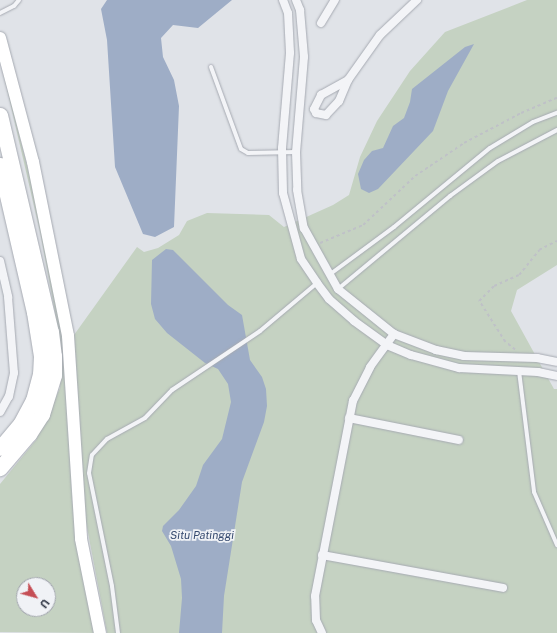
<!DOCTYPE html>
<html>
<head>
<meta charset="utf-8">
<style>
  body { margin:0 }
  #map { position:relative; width:557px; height:633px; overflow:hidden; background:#e0e3e8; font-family:"Public Sans",sans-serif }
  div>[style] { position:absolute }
  .green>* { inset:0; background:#c5d2c2 }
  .water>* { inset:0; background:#9eadc6 }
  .path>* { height:1.5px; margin-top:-0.75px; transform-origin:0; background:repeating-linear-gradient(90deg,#bfc1c7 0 3px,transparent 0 6px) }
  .roads { filter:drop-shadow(0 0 1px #a6aab2) drop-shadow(0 0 1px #a6aab2) }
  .lane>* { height:4px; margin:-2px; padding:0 2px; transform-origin:2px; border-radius:2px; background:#f3f4f7 }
  .street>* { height:8px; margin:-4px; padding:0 4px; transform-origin:4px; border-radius:4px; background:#f3f4f7 }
  .secondary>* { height:12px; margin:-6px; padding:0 6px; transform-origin:6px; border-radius:6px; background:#fff }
  .highway>* { height:15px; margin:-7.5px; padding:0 7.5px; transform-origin:7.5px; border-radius:7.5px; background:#fff }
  span { translate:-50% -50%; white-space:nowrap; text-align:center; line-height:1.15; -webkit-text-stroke:3.5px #f0f2f6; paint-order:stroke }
  .water-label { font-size:11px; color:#374b70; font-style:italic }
  .north { position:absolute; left:16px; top:577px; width:40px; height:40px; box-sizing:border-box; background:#f0f2f6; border:1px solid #a1a4ad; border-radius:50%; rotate:127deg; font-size:11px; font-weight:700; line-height:16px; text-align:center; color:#2a303f }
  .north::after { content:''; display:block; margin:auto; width:14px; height:18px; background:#c54e55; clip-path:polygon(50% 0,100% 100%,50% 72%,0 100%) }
</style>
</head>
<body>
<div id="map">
  <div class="green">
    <div style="clip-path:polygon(527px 0,557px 0,557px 265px,517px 290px,511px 311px,554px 389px,557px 389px,557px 633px,107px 633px,86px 522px,74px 335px,137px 247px,144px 252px,158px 248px,179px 235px,187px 221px,207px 213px,269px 215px,284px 227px,333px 205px,349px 195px,360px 157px,377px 121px,410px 71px,445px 32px)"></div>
    <div style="clip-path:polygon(evenodd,0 59px,44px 232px,64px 344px,72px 496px,78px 546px,98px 633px,0 632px,0 484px,36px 440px,60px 388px,61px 344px,40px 232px,0 59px,24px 585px,48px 585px,48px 609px,24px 609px,24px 585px)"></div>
  </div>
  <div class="water">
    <div style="clip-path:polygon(107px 0,232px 0,198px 28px,173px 25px,161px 38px,163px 57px,174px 80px,179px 106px,174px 227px,155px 237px,143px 234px,115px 167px,107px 40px,101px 9px)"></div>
    <div style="clip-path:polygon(474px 44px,448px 91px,433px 131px,378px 189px,369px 193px,361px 189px,358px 174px,364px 160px,372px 151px,383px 148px,393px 126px,404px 118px,410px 102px,412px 89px,465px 47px)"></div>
    <div style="clip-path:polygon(166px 249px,173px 250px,228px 305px,242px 315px,250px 360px,262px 377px,266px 389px,267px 406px,264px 422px,242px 482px,224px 596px,222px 633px,179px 633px,182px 598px,181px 579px,171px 546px,162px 531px,163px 526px,179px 510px,196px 486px,203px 465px,222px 439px,231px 402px,228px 384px,218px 369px,205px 363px,167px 333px,155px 319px,151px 304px,152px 260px)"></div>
  </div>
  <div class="path">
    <div style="left:320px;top:243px;width:47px;rotate:-22.7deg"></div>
    <div style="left:363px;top:225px;width:71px;rotate:-43.3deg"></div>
    <div style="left:415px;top:176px;width:59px;rotate:-34deg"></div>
    <div style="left:464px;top:143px;width:64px;rotate:-27.8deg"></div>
    <div style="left:521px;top:113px;width:39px;rotate:-23deg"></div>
    <div style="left:515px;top:350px;width:13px;rotate:-141deg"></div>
    <div style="left:505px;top:342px;width:49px;rotate:-122.4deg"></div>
    <div style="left:479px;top:301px;width:21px;rotate:-45deg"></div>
    <div style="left:494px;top:286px;width:27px;rotate:-24deg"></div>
    <div style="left:519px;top:275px;width:32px;rotate:-51deg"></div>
    <div style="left:539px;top:250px;width:20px;rotate:-27deg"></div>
  </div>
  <div class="roads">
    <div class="lane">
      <div style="left:0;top:13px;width:16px;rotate:-27deg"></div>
      <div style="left:14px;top:6px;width:8px;rotate:-50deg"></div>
      <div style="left:211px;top:67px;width:87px;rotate:69.9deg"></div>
      <div style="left:241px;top:149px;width:8px;rotate:30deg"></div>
      <div style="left:248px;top:153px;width:48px;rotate:-1.2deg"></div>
      <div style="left:329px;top:275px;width:81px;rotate:-36.4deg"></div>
      <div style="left:394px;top:227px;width:124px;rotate:-39.5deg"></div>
      <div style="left:490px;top:148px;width:50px;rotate:-31.2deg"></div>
      <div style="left:533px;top:122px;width:26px;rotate:-21deg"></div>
      <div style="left:338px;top:289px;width:146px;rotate:-39.7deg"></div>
      <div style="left:450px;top:196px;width:59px;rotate:-36.1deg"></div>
      <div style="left:498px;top:161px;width:67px;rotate:-27.7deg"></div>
      <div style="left:519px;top:371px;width:122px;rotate:82.9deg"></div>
      <div style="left:534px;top:492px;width:58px;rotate:66.5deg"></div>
      <div style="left:118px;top:633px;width:47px;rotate:-97.3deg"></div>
      <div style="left:112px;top:586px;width:115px;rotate:-101.5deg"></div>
      <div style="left:89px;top:473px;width:18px;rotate:-81deg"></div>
      <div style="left:92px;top:455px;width:22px;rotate:-47deg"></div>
      <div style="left:107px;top:439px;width:43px;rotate:-28.9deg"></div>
      <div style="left:145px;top:418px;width:39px;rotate:-46deg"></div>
      <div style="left:172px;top:390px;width:106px;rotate:-33.8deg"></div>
      <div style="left:260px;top:331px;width:75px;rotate:-40.1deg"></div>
    </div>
    <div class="street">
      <div style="left:283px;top:0;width:14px;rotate:69deg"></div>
      <div style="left:288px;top:13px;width:40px;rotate:87.1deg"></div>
      <div style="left:290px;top:53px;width:95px;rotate:94.8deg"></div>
      <div style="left:282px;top:148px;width:45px;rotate:88.7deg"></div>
      <div style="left:283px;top:193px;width:68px;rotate:74.7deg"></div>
      <div style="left:301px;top:259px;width:29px;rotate:56deg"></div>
      <div style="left:317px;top:283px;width:20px;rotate:53deg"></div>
      <div style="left:329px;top:299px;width:33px;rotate:41deg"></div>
      <div style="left:354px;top:321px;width:41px;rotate:36deg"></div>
      <div style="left:387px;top:345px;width:26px;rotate:23deg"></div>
      <div style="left:411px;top:355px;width:50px;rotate:15.2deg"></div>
      <div style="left:459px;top:368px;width:79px;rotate:2.9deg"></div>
      <div style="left:538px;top:372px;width:19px;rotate:12deg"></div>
      <div style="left:296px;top:0;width:11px;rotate:68deg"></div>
      <div style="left:300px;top:10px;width:47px;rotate:85.1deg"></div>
      <div style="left:304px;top:57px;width:95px;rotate:94.8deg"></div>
      <div style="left:296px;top:152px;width:38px;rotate:88deg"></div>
      <div style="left:297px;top:190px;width:39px;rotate:80deg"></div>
      <div style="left:304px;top:228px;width:70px;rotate:60.9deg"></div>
      <div style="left:338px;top:289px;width:72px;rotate:38.8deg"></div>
      <div style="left:394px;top:334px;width:45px;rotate:20.9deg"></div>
      <div style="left:436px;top:350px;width:29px;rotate:12deg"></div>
      <div style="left:464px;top:356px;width:73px;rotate:1.6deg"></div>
      <div style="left:537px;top:358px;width:20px;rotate:11deg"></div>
      <div style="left:321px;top:23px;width:27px;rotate:-59deg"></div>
      <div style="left:348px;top:80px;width:55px;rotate:-54.6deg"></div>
      <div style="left:380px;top:35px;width:51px;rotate:-43.4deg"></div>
      <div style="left:348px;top:80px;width:23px;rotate:113deg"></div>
      <div style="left:339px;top:101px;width:19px;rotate:133deg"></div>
      <div style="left:326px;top:115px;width:10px;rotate:-169deg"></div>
      <div style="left:316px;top:113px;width:4px;rotate:-117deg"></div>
      <div style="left:314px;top:109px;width:16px;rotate:-63deg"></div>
      <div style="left:321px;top:95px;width:31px;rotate:-29deg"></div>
      <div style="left:0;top:261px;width:37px;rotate:77deg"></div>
      <div style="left:8px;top:297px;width:76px;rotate:85.5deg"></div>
      <div style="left:14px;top:373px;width:24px;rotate:102deg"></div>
      <div style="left:9px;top:396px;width:18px;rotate:119deg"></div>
      <div style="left:349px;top:418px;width:112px;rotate:11.3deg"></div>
      <div style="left:322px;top:555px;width:184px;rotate:10.3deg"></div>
      <div style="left:322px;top:633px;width:14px;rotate:-115deg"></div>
      <div style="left:316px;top:620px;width:24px;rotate:-92deg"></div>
      <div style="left:315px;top:596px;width:199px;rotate:-79deg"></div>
      <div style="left:353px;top:401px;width:38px;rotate:-63deg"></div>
      <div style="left:370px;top:367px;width:41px;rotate:-54deg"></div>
    </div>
    <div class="secondary">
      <div style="left:0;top:38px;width:128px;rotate:75.1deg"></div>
      <div style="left:33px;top:162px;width:177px;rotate:78.6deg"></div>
      <div style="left:68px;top:336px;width:203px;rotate:86.3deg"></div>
      <div style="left:81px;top:539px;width:96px;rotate:78.6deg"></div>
    </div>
    <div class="highway">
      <div style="left:0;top:115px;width:223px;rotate:76.8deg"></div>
      <div style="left:51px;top:332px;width:24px;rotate:83deg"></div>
      <div style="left:54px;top:356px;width:19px;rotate:90deg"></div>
      <div style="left:54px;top:375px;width:41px;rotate:107.1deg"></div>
      <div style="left:42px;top:414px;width:24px;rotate:123deg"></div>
      <div style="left:29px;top:434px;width:45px;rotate:130.5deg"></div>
      <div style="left:0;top:165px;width:151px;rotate:77deg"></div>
      <div style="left:34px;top:312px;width:45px;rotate:81deg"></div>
      <div style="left:41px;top:356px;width:18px;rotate:93deg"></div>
      <div style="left:40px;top:374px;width:27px;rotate:105deg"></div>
      <div style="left:33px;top:400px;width:27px;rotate:118deg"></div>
      <div style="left:20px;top:424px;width:31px;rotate:130deg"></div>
    </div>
  </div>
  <div class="water-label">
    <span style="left:202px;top:535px">Situ Patinggi</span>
  </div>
  <div class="north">U</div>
</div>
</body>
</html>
